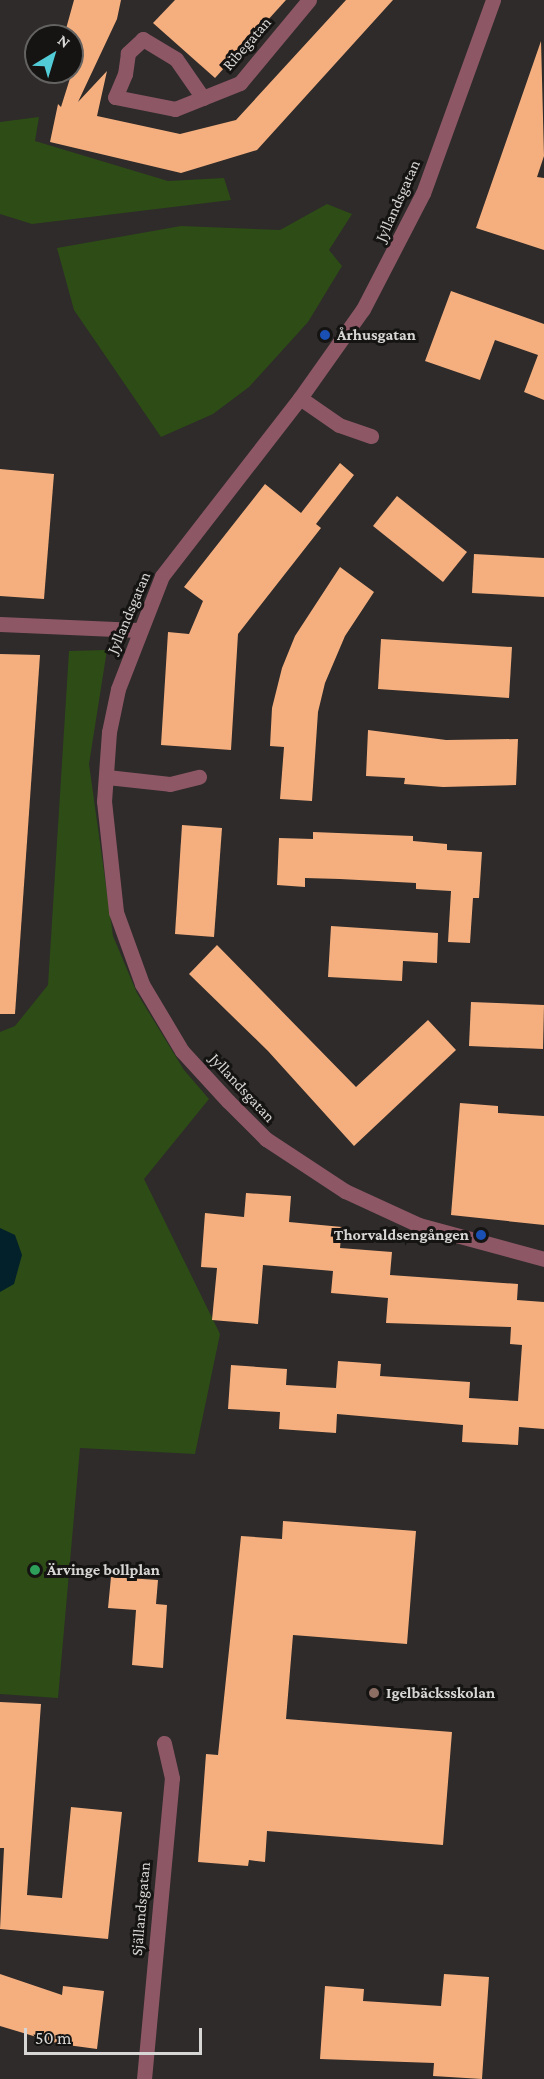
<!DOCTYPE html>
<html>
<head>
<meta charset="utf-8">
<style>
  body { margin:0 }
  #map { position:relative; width:544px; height:2079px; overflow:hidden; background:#2e2b2a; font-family:"Crimson Pro",serif }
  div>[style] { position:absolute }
  .green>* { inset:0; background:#2d4c16 }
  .water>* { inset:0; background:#02212b }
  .building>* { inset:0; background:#f5af7f }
  .minor>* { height:15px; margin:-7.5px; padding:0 7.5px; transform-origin:7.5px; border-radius:7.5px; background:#8d5766 }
  .dots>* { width:16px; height:16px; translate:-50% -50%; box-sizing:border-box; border:3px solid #151413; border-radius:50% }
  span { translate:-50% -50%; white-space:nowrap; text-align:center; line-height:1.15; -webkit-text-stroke:6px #151413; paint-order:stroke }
  .street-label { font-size:16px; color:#d7d6d5 }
  .poi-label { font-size:16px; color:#d7d6d5; font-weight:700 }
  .left { translate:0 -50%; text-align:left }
  .right { translate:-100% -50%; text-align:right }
  .north { position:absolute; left:24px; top:24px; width:60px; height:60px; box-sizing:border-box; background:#151413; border:2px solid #636261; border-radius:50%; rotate:38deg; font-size:16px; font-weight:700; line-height:24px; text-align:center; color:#d7d6d5 }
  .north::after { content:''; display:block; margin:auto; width:21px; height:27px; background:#52ccd6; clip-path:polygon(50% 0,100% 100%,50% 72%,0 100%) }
  .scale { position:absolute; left:24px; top:2028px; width:178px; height:27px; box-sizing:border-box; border:3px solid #d7d6d5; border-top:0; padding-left:8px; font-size:18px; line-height:21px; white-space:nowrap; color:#d7d6d5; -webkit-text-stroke:4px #151413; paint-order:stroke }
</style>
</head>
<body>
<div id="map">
  <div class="green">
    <div style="clip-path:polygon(39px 117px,35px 141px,168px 181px,224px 178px,231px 200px,32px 224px,0 214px,0 122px)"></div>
    <div style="clip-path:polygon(327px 204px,352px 214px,329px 250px,342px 266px,308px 322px,249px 387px,213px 414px,161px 437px,74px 310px,57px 248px,181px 226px,280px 230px)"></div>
    <div style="clip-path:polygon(107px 650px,89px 764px,113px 936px,137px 993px,184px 1070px,209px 1099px,144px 1179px,220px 1334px,195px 1454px,80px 1448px,58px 1698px,0 1694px,0 1032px,15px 1026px,48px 985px,69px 651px)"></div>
  </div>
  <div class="water">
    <div style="clip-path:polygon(0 1228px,15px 1235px,22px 1255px,14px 1284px,0 1292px)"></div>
  </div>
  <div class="building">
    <div style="clip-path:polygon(74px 0,121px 0,117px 19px,78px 102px,107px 71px,97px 116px,180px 134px,236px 120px,346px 0,393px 0,257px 150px,181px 173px,50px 142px,58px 104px,61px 107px,72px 72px,72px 36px,64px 36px)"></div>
    <div style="clip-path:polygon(175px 0,286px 0,215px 78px,153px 23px)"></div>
    <div style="clip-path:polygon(541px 41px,544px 156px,537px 177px,544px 178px,544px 250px,476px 228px)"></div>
    <div style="clip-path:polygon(451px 291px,544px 324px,544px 400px,524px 392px,538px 355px,495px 340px,480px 380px,425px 361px)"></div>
    <div style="clip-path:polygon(340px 463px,354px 475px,316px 524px,321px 528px,238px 634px,231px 750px,161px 745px,168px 632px,189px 634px,203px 601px,184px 587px,265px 484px,301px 513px)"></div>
    <div style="clip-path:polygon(0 469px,54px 474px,44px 599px,0 596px)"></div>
    <div style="clip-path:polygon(397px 496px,467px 552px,443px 582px,373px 526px)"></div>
    <div style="clip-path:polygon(474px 554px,544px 558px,544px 597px,472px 593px)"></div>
    <div style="clip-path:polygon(340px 567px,374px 592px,345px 636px,325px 683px,318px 712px,312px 801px,280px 799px,284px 747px,270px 746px,272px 708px,282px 668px,295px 636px)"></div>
    <div style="clip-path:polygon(381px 639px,512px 647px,509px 698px,378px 689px)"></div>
    <div style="clip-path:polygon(0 654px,40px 655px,15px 1014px,0 1014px)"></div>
    <div style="clip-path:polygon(368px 730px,446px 740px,518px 739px,516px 785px,443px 787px,404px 784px,405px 778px,366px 776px)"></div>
    <div style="clip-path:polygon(182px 825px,222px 828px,214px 937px,175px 934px)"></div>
    <div style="clip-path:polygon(313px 832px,413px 836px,413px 841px,447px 844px,447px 850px,482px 852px,479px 898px,473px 898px,470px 943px,448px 942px,451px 891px,416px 889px,416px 883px,340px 879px,305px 878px,305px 887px,277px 885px,279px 838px,313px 839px)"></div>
    <div style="clip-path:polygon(331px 926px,438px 933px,437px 963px,403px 961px,402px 981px,328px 977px)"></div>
    <div style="clip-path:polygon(217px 945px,356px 1087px,428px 1020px,456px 1050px,354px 1146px,268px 1051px,189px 974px)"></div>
    <div style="clip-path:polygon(471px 1002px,544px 1005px,543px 1049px,469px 1046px)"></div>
    <div style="clip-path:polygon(460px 1103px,498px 1106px,498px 1113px,544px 1116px,544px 1225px,451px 1215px)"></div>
    <div style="clip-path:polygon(246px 1193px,291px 1196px,289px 1222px,342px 1227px,340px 1248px,392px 1252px,390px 1275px,518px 1284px,517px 1300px,544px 1302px,544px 1429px,519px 1427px,518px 1445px,462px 1442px,463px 1425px,337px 1414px,336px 1433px,279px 1429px,280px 1412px,228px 1409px,231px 1365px,287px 1369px,286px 1385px,336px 1388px,338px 1361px,381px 1364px,380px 1376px,470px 1382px,469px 1398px,518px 1401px,522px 1345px,510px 1344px,511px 1327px,386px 1323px,388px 1298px,331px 1293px,333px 1271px,263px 1265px,258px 1324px,212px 1320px,217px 1268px,201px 1267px,205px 1213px,244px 1217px)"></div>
    <div style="clip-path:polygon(283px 1521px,416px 1531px,407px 1644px,293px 1635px,286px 1719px,452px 1732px,443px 1845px,267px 1831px,265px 1862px,249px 1860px,248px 1866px,198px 1862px,206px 1754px,218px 1755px,241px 1536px,282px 1539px)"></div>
    <div style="clip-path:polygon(111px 1577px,158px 1580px,156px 1604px,167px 1605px,163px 1668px,132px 1665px,136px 1610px,108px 1608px)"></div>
    <div style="clip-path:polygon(0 1702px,41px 1704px,27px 1895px,62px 1898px,71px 1807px,122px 1812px,108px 1939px,0 1929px,4px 1848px,0 1848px)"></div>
    <div style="clip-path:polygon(0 1974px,62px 1995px,63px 1986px,104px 1991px,97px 2049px,60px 2044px,0 2026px)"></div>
    <div style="clip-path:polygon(444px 1974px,489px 1977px,482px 2079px,433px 2076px,434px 2063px,320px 2059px,325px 1986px,364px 1989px,363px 2001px,441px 2006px)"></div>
  </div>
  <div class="minor">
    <div style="left:493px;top:0;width:205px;rotate:109.9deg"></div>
    <div style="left:423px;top:193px;width:131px;rotate:117.3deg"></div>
    <div style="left:363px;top:309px;width:109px;rotate:125.3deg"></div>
    <div style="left:300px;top:398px;width:225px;rotate:127.8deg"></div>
    <div style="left:162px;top:576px;width:121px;rotate:111.3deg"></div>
    <div style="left:118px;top:689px;width:44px;rotate:101.8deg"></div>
    <div style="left:109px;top:732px;width:69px;rotate:94.1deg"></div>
    <div style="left:104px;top:801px;width:112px;rotate:83.8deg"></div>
    <div style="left:116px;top:912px;width:77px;rotate:70.1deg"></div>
    <div style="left:142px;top:984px;width:78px;rotate:59.2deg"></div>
    <div style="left:182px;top:1051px;width:68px;rotate:47.4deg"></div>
    <div style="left:228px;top:1101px;width:54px;rotate:45deg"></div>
    <div style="left:266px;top:1139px;width:95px;rotate:33.4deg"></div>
    <div style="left:345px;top:1191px;width:81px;rotate:24.7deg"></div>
    <div style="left:419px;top:1225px;width:130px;rotate:15.2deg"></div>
    <div style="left:203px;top:98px;width:47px;rotate:-124.7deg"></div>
    <div style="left:176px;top:59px;width:39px;rotate:-149deg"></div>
    <div style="left:143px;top:39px;width:21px;rotate:137deg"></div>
    <div style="left:128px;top:53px;width:21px;rotate:98deg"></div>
    <div style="left:125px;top:74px;width:25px;rotate:113deg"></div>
    <div style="left:115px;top:97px;width:61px;rotate:11.3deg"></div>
    <div style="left:175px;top:109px;width:70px;rotate:-21.8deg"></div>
    <div style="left:240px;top:83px;width:108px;rotate:-50.3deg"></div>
    <div style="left:300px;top:398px;width:47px;rotate:34.7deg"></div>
    <div style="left:339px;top:425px;width:34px;rotate:19deg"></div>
    <div style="left:0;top:624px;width:138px;rotate:2.5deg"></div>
    <div style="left:107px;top:777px;width:63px;rotate:6.3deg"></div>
    <div style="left:170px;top:784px;width:30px;rotate:-14deg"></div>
    <div style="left:144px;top:2079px;width:302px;rotate:-84.7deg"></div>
    <div style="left:172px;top:1778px;width:36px;rotate:-103deg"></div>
  </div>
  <div class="dots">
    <div style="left:325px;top:335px;background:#1a4fb4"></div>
    <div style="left:481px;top:1235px;background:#1a4fb4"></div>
    <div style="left:35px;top:1570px;background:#2e9e5b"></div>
    <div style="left:374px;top:1693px;background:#8d6e63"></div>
  </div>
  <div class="street-label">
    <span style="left:247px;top:44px;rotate:-49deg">Ribegatan</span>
    <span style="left:398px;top:201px;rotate:-66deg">Jyllandsgatan</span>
    <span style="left:129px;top:613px;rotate:-67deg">Jyllandsgatan</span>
    <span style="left:242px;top:1088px;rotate:47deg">Jyllandsgatan</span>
    <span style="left:141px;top:1909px;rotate:-85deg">Själlandsgatan</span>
  </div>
  <div class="poi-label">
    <span class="left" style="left:337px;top:335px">Århusgatan</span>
    <span class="right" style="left:469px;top:1235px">Thorvaldsengången</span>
    <span class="left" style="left:47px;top:1570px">Ärvinge bollplan</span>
    <span class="left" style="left:386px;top:1693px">Igelbäcksskolan</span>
  </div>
  <div class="north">N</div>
  <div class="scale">50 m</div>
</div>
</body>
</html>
